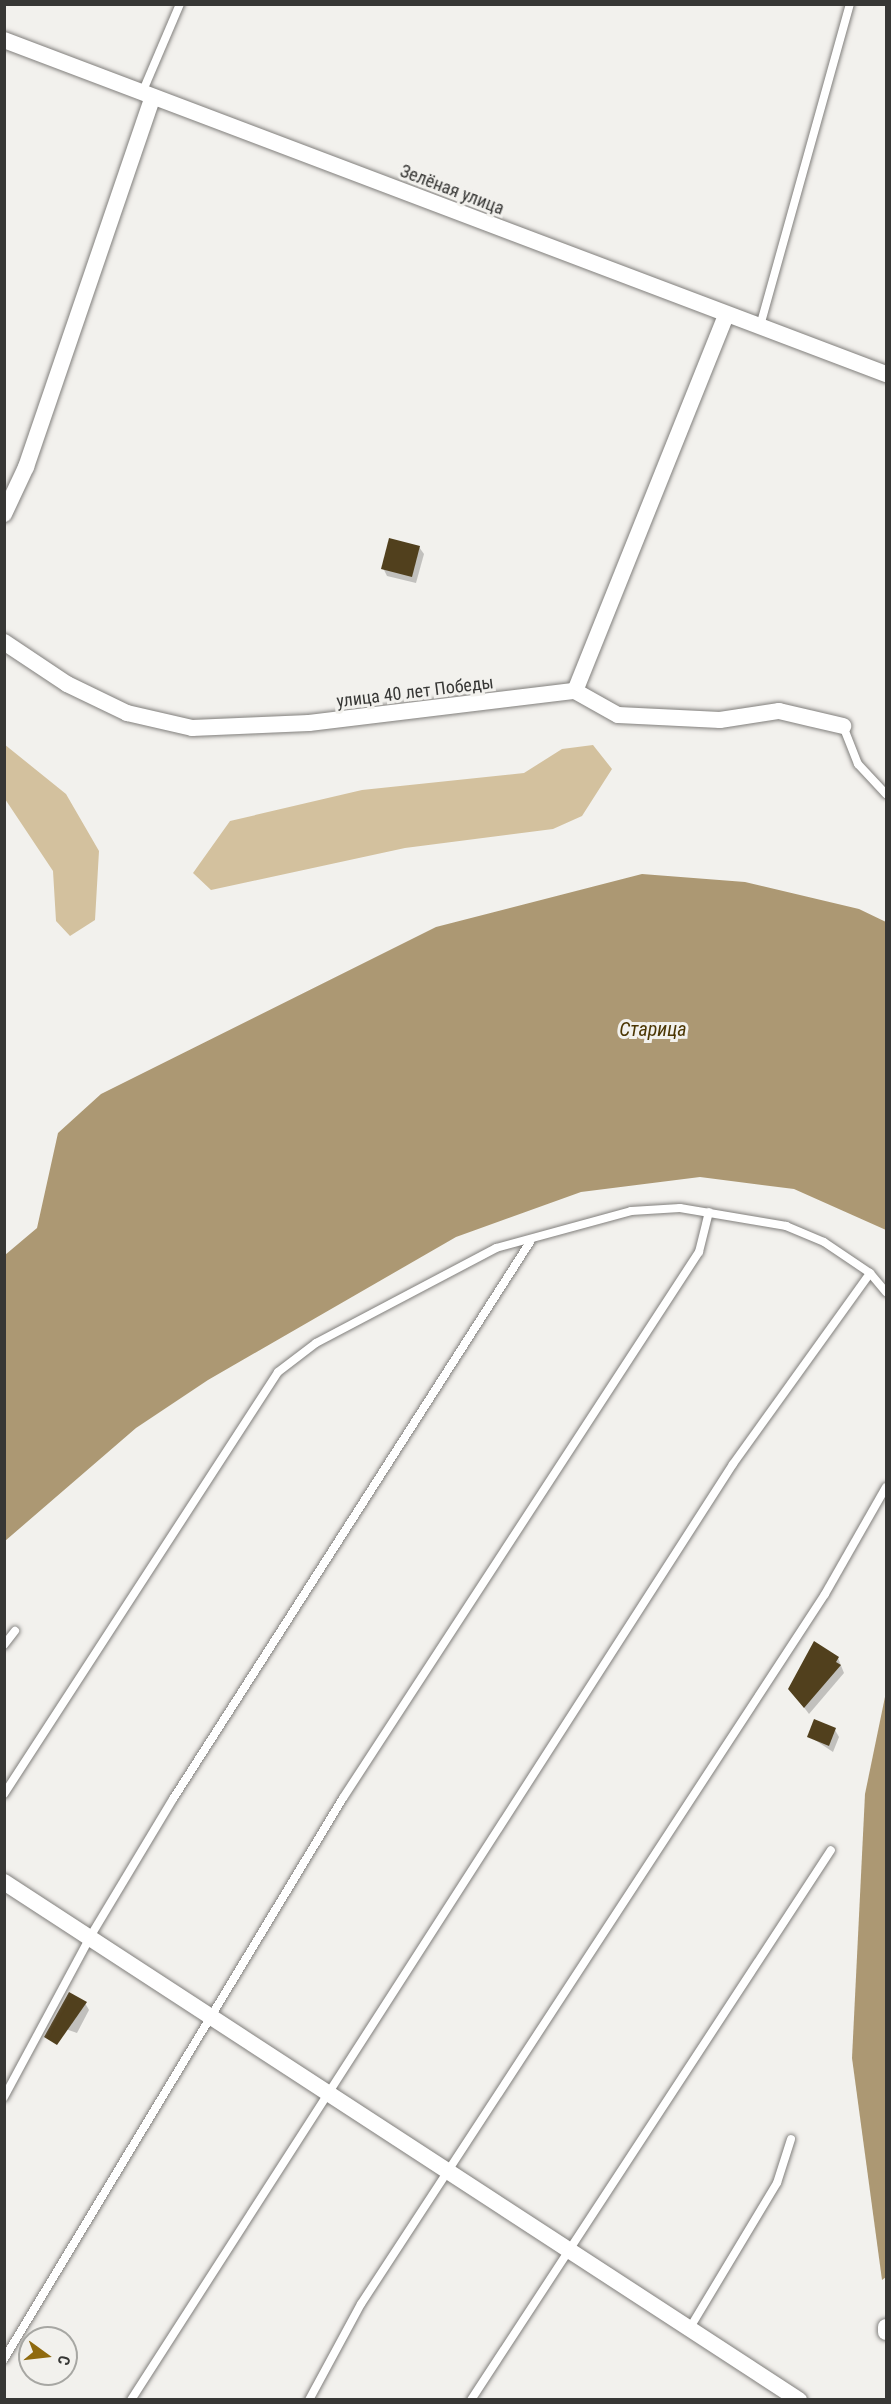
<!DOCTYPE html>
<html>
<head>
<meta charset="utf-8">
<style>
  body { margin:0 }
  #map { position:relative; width:891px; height:2404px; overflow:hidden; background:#f2f1ed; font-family:"Roboto Condensed",sans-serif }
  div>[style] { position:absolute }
  .green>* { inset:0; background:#d3c19e }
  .water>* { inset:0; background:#ac9873 }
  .shadow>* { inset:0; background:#0003 }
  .building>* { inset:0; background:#51401d }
  .roads { filter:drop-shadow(0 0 2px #817f7c) drop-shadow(0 0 2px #817f7c) }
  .service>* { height:8px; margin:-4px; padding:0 4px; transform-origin:4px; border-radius:4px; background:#fff }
  .minor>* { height:16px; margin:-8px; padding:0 8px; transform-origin:8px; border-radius:8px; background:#fff }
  span { translate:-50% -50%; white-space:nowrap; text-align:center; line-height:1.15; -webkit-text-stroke:6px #f2f1ed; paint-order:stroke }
  .street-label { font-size:18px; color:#373735 }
  .water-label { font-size:20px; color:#4c3704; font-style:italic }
  .frame { position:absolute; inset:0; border:6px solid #373735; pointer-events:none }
  .north { position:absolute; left:18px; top:2326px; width:60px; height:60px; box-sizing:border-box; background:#f2f1ed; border:2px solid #a7a7a3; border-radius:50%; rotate:105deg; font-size:16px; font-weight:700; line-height:24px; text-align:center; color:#373735 }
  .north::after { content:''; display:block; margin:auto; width:21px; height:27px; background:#8f6a0f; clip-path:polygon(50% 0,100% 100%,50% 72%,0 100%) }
</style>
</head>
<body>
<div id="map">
  <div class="green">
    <div style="clip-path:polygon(4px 744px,66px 794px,99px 851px,95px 920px,70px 936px,56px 921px,53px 871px,5px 799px)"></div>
    <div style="clip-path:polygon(593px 745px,612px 769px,582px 816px,553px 829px,405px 848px,211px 890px,193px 873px,230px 821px,362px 790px,524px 773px,562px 749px)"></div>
  </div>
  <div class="water">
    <div style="clip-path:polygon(642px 874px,745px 882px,859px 909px,886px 922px,886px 1230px,794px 1189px,700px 1177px,581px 1192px,456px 1237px,208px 1380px,136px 1428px,5px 1541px,5px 1255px,37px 1228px,58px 1133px,101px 1094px,436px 927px)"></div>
    <div style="clip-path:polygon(886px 1692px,886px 2277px,882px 2280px,852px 2058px,865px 1794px)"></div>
  </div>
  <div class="shadow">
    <div style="clip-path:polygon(419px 547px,424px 554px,416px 583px,387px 576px,383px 568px)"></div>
    <div style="clip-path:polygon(838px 1658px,844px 1673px,809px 1714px,790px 1689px)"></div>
    <div style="clip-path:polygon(835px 1730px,839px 1737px,833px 1752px,809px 1736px)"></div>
    <div style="clip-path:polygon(85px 2003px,89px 2010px,77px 2033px,60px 2027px)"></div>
  </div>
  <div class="building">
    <div style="clip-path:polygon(389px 538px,420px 546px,412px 577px,381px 569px)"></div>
    <div style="clip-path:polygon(814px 1641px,839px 1657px,836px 1662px,841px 1665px,804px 1708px,788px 1689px)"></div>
    <div style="clip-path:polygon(814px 1719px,836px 1728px,829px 1746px,807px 1737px)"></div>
    <div style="clip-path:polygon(69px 1992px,87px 2002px,57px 2045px,44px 2037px)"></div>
  </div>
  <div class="roads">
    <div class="service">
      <div style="left:142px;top:93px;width:97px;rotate:-66.9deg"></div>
      <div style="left:760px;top:326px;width:334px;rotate:-74.4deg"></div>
      <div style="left:843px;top:726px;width:41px;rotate:68.5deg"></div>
      <div style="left:858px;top:764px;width:41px;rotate:47deg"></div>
      <div style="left:4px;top:1645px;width:18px;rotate:-52deg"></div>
      <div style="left:4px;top:1794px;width:503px;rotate:-57deg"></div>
      <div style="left:278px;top:1372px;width:48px;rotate:-37.3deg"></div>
      <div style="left:316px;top:1343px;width:204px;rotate:-27.8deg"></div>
      <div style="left:496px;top:1248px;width:140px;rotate:-15.3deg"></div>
      <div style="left:631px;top:1211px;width:49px;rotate:-3.5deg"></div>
      <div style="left:680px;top:1208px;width:108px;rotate:9.6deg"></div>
      <div style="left:786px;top:1226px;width:41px;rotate:22.8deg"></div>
      <div style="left:824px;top:1242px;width:55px;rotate:34deg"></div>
      <div style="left:870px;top:1273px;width:25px;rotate:50deg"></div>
      <div style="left:4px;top:2097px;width:182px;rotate:-61.7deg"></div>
      <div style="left:90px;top:1937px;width:161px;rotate:-59deg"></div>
      <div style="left:173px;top:1799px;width:662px;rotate:-57.34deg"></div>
      <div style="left:688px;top:2331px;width:173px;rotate:-59deg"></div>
      <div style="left:777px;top:2183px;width:46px;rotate:-72.3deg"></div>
      <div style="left:4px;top:2359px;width:655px;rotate:-58.86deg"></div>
      <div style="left:343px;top:1798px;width:652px;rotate:-56.9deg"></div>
      <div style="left:699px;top:1252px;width:41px;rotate:-76deg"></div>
      <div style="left:131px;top:2400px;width:1113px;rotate:-57.25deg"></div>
      <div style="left:733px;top:1464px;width:235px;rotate:-54.3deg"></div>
      <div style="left:309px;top:2400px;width:109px;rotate:-61.6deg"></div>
      <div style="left:361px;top:2304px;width:848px;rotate:-56.83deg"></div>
      <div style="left:825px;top:1594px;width:123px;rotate:-60.3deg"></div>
      <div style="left:471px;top:2400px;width:657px;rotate:-56.79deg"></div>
    </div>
    <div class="minor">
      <div style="left:4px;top:40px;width:943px;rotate:20.74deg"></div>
      <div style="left:4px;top:514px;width:52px;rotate:-64.9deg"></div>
      <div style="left:26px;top:467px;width:391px;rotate:-71.1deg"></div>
      <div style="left:4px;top:642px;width:76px;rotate:33.7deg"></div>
      <div style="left:67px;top:684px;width:67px;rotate:25.8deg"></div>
      <div style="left:127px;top:713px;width:67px;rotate:13deg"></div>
      <div style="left:192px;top:728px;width:117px;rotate:-2.4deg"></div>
      <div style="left:309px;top:723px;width:268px;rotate:-6.9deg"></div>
      <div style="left:575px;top:691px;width:49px;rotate:29.2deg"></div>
      <div style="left:618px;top:715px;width:102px;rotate:2.8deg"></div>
      <div style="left:720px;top:720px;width:60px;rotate:-8.7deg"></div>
      <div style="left:779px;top:711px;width:66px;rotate:13.2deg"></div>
      <div style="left:575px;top:691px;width:405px;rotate:-68.1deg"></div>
      <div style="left:4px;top:1882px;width:949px;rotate:33.09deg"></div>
      <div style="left:886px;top:2327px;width:5px;rotate:90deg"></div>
    </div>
  </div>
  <div class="street-label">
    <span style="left:452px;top:190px;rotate:21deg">Зелёная улица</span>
    <span style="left:415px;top:692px;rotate:-7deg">улица 40 лет Победы</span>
  </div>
  <div class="water-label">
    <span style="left:653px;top:1029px">Старица</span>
  </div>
  <div class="frame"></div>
  <div class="north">С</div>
</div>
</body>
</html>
